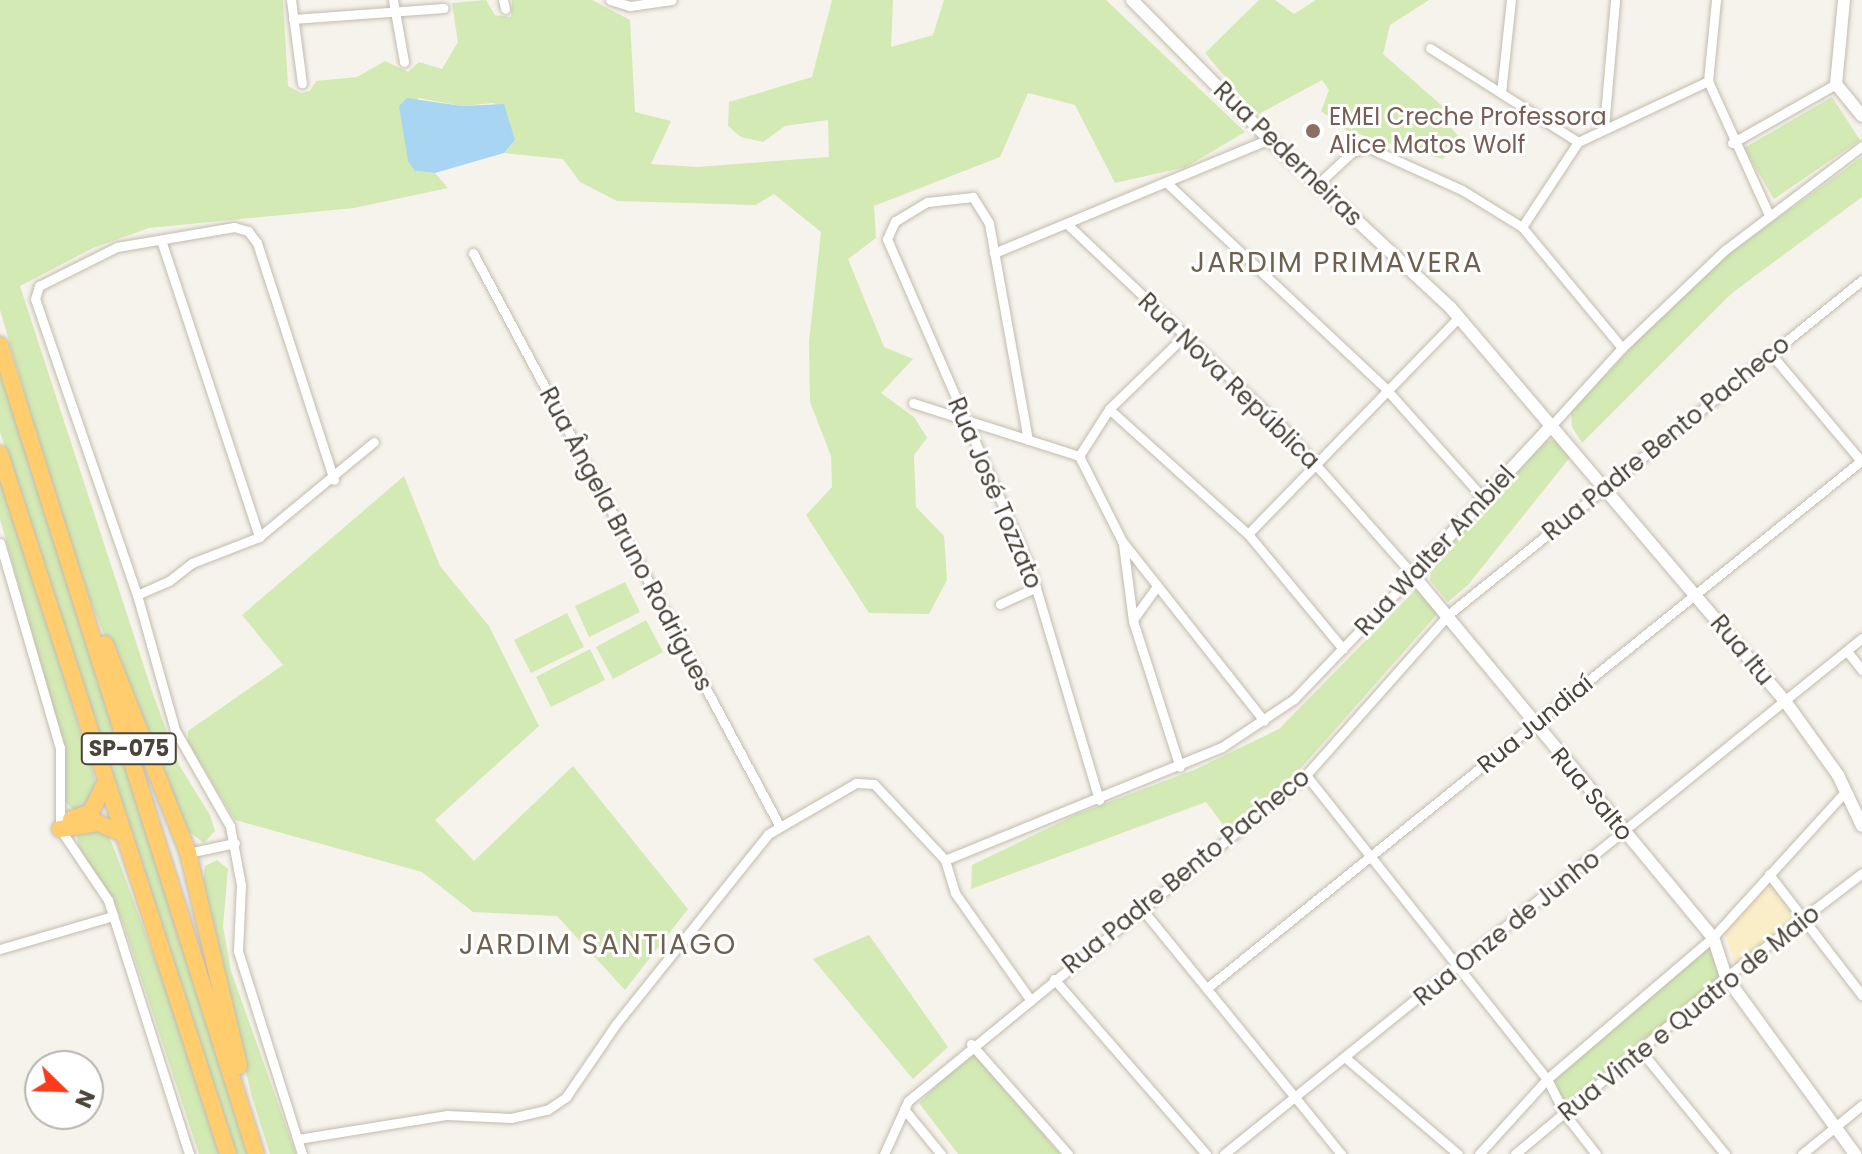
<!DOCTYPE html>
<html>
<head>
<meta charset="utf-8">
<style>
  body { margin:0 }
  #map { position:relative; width:1862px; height:1154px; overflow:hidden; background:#f6f3ec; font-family:Poppins,sans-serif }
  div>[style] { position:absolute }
  .green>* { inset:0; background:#d3eab4 }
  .sand>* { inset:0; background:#f9eec8 }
  .water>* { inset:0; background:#a8d5f2 }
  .roads { filter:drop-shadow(0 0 2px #c2bbae) drop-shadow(0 0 2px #c2bbae) }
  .minor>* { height:9px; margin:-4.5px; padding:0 4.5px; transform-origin:4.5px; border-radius:4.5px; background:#fff }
  .tertiary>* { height:12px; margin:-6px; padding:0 6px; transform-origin:6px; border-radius:6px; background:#fff }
  .motorway>* { height:16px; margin:-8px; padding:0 8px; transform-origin:8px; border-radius:8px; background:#ffcd6e }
  .dots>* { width:22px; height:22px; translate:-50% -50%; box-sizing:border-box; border:4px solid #fff; border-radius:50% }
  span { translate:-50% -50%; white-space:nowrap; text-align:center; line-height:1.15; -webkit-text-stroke:6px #fff; paint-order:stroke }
  .shield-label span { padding:2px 6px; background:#fff; border:2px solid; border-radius:6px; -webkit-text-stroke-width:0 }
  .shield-label { font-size:22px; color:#4b4439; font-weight:700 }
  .education-label { font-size:24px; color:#785e54 }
  .left { translate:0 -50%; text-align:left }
  .street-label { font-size:24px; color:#4b4439 }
  .quarter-label { font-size:28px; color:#6e6150; letter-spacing:2px }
  .north { position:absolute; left:24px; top:1050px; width:80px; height:80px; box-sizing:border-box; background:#fff; border:2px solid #b7b4b0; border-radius:50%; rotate:113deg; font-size:22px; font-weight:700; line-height:32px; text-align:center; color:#4b4439 }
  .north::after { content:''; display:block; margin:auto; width:28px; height:36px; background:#fd3b1b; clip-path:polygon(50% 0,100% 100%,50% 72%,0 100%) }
</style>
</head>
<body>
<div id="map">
  <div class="green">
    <div style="clip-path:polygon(0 0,283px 0,288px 86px,301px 93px,310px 91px,316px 81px,357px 77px,385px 61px,408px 72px,419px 62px,442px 69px,458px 42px,452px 3px,486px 0,495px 15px,511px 17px,512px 0,592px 0,630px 20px,635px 112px,671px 121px,651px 164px,697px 167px,829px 157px,828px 120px,785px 126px,763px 142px,741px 137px,728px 126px,729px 102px,812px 77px,832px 0,893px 0,891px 47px,933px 35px,944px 0,1106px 0,1245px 132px,1186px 167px,1115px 183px,1075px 105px,1028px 93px,1000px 157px,874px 206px,876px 238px,848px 259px,884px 347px,913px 359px,881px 393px,914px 417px,927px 438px,914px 455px,916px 507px,944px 536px,947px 580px,929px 614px,869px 613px,806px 515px,832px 487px,831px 456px,810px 402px,809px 342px,821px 232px,774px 194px,756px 205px,617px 201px,580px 182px,563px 159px,504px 153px,515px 140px,494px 103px,462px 106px,418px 98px,415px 171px,435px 173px,448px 188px,354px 208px,149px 228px,93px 248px,20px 286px,153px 694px,179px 765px,210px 815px,215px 831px,204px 843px,185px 829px,73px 559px,0 310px)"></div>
    <div style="clip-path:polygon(1259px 0,1275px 0,1294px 14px,1316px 0,1429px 0,1390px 25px,1383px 54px,1447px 110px,1449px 125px,1458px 136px,1443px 159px,1348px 131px,1321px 111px,1329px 90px,1322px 80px,1257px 115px,1205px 53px)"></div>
    <div style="clip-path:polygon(1832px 97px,1860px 140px,1774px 199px,1744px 148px)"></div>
    <div style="clip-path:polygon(1862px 157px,1862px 197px,1732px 293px,1582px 443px,1572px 427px,1571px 412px,1653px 324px,1720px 260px)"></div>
    <div style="clip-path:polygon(0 367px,250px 1154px,234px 1154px,0 432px)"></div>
    <div style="clip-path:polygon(1556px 440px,1571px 456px,1468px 585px,1448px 602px,1430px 580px,1431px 566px,1546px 441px)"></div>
    <div style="clip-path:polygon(0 469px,94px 775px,97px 793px,86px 810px,75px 811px,65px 802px,63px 743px,0 519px)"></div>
    <div style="clip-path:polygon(404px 476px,440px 566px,489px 626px,539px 726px,435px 820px,474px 861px,573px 766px,688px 909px,625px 990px,557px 916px,473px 912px,422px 872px,235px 820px,188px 742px,188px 731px,283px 665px,242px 615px)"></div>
    <div style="clip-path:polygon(625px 582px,640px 612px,589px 637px,575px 606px)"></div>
    <div style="clip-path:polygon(1416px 589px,1439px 612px,1301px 768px,1228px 831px,1206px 802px,971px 889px,972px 865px,1077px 814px,1194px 770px,1279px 729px)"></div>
    <div style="clip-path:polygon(567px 613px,584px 647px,531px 673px,514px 640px)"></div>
    <div style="clip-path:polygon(646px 620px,663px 652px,613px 679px,596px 647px)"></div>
    <div style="clip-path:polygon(590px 649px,605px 680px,551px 707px,536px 677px)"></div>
    <div style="clip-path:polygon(98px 829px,109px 836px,118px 859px,178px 1021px,219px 1154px,199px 1154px,122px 920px,78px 845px,77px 833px)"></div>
    <div style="clip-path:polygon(217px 860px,228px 869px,223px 926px,231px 971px,296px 1154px,270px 1154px,252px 1097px,202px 892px,205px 866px)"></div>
    <div style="clip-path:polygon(869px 935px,948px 1047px,913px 1079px,813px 959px)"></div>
    <div style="clip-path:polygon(1713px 937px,1726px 977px,1564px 1113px,1547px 1079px)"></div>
    <div style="clip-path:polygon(971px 1051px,1060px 1154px,958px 1154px,919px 1103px)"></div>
  </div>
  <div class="sand">
    <div style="clip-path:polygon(1770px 878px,1802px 919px,1736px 967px,1724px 930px)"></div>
  </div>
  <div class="water">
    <div style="clip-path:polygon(407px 98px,462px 106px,504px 104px,515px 140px,504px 153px,435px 173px,415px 171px,408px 161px,399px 106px)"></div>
  </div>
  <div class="roads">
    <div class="minor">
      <div style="left:291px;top:0;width:84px;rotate:82.5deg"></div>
      <div style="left:393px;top:0;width:63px;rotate:79.9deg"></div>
      <div style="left:503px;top:0;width:9px;rotate:77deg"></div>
      <div style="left:610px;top:0;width:21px;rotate:17deg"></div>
      <div style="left:630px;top:6px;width:42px;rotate:-8.1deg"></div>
      <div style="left:1716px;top:0;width:81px;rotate:95.6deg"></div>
      <div style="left:1708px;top:81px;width:147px;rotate:65.5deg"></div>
      <div style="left:293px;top:19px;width:151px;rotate:-4.2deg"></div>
      <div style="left:1430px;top:48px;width:175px;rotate:32.4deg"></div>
      <div style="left:1501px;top:93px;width:94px;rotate:-83.9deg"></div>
      <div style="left:1604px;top:127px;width:127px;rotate:-85deg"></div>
      <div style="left:1732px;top:143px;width:120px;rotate:-29.6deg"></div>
      <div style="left:1168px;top:184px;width:301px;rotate:43.2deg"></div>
      <div style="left:1387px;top:390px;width:146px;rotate:48.3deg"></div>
      <div style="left:1318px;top:184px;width:47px;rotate:-43.3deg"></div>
      <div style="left:1352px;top:152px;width:16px;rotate:-18deg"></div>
      <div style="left:1367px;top:147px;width:104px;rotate:24.4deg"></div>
      <div style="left:1462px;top:190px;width:70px;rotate:31.7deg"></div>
      <div style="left:1522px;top:227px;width:157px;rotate:50.4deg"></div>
      <div style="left:1522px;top:227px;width:102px;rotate:-56.6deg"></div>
      <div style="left:1578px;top:142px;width:144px;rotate:-25.1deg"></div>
      <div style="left:161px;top:240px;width:313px;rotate:71.7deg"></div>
      <div style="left:473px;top:253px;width:649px;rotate:61.85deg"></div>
      <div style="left:994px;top:253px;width:298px;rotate:-22.5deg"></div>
      <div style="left:1771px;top:354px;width:141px;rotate:49.9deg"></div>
      <div style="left:913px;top:403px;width:174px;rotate:17.7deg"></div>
      <div style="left:1109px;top:409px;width:187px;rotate:42deg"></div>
      <div style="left:1248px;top:534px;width:149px;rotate:50.4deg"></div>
      <div style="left:1551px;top:426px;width:105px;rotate:-47.7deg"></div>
      <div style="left:1622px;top:348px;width:142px;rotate:-43.6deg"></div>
      <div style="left:1725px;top:250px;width:172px;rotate:-37.2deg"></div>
      <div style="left:1028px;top:440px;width:220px;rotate:-100.2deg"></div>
      <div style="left:989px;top:223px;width:31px;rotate:-122deg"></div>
      <div style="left:973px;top:197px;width:46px;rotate:173.8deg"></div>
      <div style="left:927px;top:202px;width:37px;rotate:149deg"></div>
      <div style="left:895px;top:221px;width:20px;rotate:114deg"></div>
      <div style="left:887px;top:239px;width:359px;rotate:66.5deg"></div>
      <div style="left:1030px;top:568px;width:242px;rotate:73.4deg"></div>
      <div style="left:1079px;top:456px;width:95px;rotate:63.2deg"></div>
      <div style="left:1122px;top:541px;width:229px;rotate:51.7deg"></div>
      <div style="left:1079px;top:456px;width:56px;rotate:-57.4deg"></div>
      <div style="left:1109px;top:409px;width:103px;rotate:-44.2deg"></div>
      <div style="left:1248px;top:534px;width:303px;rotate:-45.8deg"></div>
      <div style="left:0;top:543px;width:214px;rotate:73.7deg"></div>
      <div style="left:60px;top:748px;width:81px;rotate:90deg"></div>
      <div style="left:60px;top:829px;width:86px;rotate:55.9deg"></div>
      <div style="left:108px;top:900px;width:267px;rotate:72.3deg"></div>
      <div style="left:1123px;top:544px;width:78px;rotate:82.6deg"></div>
      <div style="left:1133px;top:621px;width:153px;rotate:72.2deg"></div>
      <div style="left:137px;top:595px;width:35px;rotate:-24deg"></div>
      <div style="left:169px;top:581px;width:29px;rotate:-38deg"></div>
      <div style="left:192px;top:563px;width:72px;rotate:-21.2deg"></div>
      <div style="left:259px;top:537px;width:149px;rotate:-39.6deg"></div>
      <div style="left:1000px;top:604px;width:40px;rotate:-25deg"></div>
      <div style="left:1134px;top:618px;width:39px;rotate:-54deg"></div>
      <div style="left:1847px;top:651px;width:24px;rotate:52deg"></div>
      <div style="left:1306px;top:775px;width:388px;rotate:51.6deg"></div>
      <div style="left:1547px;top:1079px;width:38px;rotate:63deg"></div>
      <div style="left:1564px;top:1113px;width:52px;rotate:52deg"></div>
      <div style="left:188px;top:853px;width:48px;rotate:-12deg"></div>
      <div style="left:945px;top:860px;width:299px;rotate:-22.2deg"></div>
      <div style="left:1222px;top:747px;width:87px;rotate:-33.7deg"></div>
      <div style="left:1294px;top:699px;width:172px;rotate:-46.2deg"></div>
      <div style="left:1413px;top:575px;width:189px;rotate:-131.4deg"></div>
      <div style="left:1288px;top:433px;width:304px;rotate:-136.6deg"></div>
      <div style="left:1769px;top:874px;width:153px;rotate:52.5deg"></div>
      <div style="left:1142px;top:909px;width:316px;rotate:50.9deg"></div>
      <div style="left:0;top:949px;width:118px;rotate:-16.3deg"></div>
      <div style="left:1054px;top:979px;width:232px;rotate:49deg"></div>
      <div style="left:1207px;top:988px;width:841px;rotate:-38.87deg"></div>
      <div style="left:971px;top:1044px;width:147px;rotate:48.6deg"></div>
      <div style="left:1641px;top:1051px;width:133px;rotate:50.8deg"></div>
      <div style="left:1347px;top:1059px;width:146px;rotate:40.6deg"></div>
      <div style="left:904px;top:1109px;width:58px;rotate:50.6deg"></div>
      <div style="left:298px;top:1139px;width:151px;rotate:-9.2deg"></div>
      <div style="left:447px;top:1115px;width:64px;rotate:2.7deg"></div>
      <div style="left:511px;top:1118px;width:37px;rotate:-13deg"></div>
      <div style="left:547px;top:1110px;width:23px;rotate:-34deg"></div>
      <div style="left:566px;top:1097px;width:88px;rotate:-55.6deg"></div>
      <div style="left:616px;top:1024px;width:243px;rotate:-51.3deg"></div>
      <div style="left:768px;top:834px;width:102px;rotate:-30.1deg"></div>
      <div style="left:856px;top:783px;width:18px;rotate:3deg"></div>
      <div style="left:874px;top:784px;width:104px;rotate:46.9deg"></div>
      <div style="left:945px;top:860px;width:34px;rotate:73deg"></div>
      <div style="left:955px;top:893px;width:128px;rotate:54.8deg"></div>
      <div style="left:302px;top:1154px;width:213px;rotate:-107.5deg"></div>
      <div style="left:238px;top:951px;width:66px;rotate:-87.4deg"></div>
      <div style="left:241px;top:885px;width:60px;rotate:-100.6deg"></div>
      <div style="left:230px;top:826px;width:111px;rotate:-119.8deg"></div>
      <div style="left:175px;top:730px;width:140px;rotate:-105.7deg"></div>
      <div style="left:137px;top:595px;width:313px;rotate:-109deg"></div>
      <div style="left:35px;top:299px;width:14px;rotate:-73deg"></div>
      <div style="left:39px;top:286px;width:87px;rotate:-26.6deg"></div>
      <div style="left:117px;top:247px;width:119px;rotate:-9.7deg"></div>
      <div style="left:234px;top:227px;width:15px;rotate:16deg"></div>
      <div style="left:248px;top:231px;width:15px;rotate:53deg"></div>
      <div style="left:257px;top:243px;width:249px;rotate:72deg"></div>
      <div style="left:884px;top:1154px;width:58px;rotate:-65.6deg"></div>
      <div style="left:908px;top:1101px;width:514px;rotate:-39.32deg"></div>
      <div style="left:1306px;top:775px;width:215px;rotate:-48.4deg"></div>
      <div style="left:1449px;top:614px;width:531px;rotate:-38.96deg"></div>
      <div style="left:1224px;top:1154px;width:821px;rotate:-38.97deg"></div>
      <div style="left:1479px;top:1154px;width:101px;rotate:-47.8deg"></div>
      <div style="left:1547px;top:1079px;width:218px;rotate:-40.5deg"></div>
      <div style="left:1713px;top:937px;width:197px;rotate:-47.7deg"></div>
      <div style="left:1515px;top:1154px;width:275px;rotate:-40deg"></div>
      <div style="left:1726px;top:977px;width:171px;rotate:-37.4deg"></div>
      <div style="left:1802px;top:1154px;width:77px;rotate:-39.2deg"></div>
    </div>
    <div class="tertiary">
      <div style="left:1132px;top:0;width:195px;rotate:45.4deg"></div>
      <div style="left:1269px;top:139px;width:247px;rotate:42.9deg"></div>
      <div style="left:1450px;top:307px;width:517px;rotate:49.63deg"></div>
      <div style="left:1785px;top:701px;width:91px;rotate:54.4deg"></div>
      <div style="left:1838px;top:775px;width:56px;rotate:64.8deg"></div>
      <div style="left:1844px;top:0;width:84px;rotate:95.4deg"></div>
      <div style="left:1836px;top:84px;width:41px;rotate:50.9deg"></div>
      <div style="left:1551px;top:426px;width:203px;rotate:132.8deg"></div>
      <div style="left:1413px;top:575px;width:470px;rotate:50.4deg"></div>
      <div style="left:1713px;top:937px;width:42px;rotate:72deg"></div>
      <div style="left:1726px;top:977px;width:219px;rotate:53.9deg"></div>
    </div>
    <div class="motorway">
      <div style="left:0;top:345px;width:849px;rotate:72.44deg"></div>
      <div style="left:0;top:454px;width:736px;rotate:71.96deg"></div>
      <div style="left:105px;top:644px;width:225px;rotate:68.3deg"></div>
      <div style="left:188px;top:853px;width:219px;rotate:76.5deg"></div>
      <div style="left:71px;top:819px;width:21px;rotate:-19deg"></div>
      <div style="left:91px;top:812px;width:32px;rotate:-64deg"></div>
      <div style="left:60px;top:829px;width:38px;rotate:-9deg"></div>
      <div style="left:98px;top:823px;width:28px;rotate:23deg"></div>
    </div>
  </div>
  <div class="dots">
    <div style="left:1313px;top:131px;background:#8d6e63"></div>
  </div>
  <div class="shield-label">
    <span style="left:129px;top:749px">SP-075</span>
  </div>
  <div class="education-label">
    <span class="left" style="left:1329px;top:131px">EMEI Creche Professora<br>Alice Matos Wolf</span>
  </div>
  <div class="street-label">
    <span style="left:1288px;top:154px;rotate:44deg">Rua Pederneiras</span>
    <span style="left:1229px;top:381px;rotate:44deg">Rua Nova República</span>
    <span style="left:1666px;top:438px;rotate:-39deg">Rua Padre Bento Pacheco</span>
    <span style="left:995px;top:493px;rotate:67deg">Rua José Tozzato</span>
    <span style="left:626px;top:539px;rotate:62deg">Rua Ângela Bruno Rodrigues</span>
    <span style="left:1435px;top:551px;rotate:-47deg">Rua Walter Ambiel</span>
    <span style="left:1742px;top:650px;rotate:50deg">Rua Itu</span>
    <span style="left:1535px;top:724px;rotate:-39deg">Rua Jundiaí</span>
    <span style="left:1592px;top:794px;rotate:50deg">Rua Salto</span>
    <span style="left:1186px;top:871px;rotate:-39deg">Rua Padre Bento Pacheco</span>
    <span style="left:1507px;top:928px;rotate:-39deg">Rua Onze de Junho</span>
    <span style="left:1689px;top:1013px;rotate:-39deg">Rua Vinte e Quatro de Maio</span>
  </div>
  <div class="quarter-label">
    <span style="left:1337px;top:263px">JARDIM PRIMAVERA</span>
    <span style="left:598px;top:945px">JARDIM SANTIAGO</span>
  </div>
  <div class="north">N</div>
</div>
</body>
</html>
